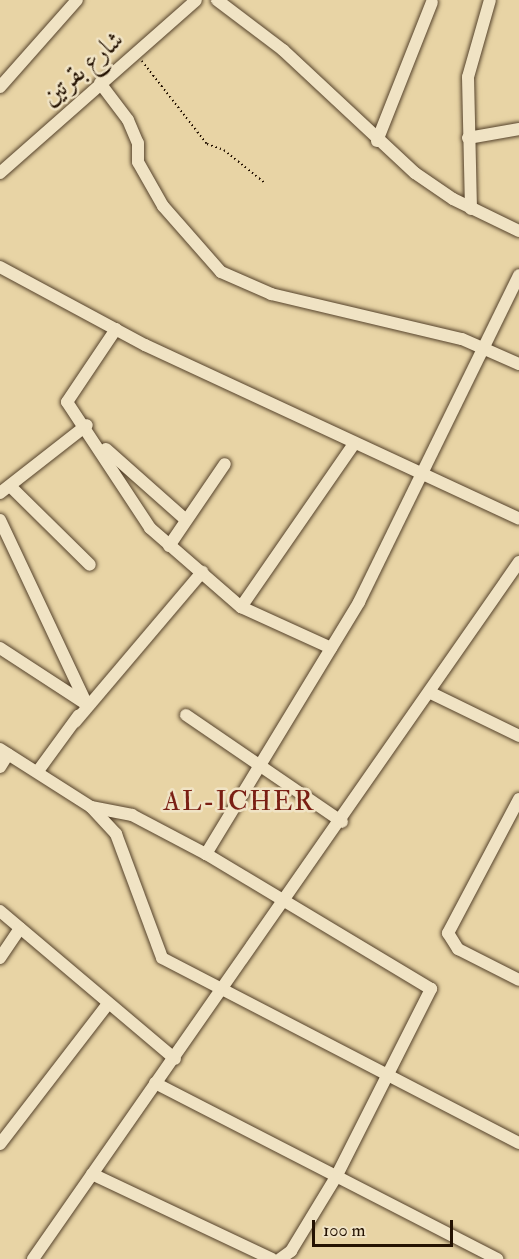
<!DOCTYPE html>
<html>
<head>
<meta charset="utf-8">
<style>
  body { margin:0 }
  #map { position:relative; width:519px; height:1259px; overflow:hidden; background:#e8d4a5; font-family:"IM FELL Double Pica",Amiri,serif }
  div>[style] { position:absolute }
  .path>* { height:1.5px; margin-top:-0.75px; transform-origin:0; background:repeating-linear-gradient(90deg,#241202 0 1.5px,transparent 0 4.5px) }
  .roads { filter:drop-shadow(0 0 2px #55422b) drop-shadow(0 0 2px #55422b) }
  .minor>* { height:12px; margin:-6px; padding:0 6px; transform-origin:6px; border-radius:6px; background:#f0e3c4 }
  span { translate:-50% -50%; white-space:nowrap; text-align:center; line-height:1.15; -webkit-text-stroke:5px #f0e3c4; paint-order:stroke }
  .street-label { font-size:26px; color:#241202 }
  .neighbourhood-label { font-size:27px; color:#7a1f14; letter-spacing:1.5px }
  .scale { position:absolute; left:312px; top:1220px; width:141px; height:27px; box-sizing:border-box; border:3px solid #241202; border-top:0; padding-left:8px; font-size:18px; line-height:21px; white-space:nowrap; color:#241202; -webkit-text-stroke:4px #f0e3c4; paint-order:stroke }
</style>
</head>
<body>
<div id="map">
  <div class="path">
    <div style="left:142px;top:61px;width:105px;rotate:51.9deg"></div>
    <div style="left:207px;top:144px;width:18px;rotate:19deg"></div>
    <div style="left:224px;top:150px;width:53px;rotate:38.8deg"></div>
  </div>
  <div class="roads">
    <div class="minor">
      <div style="left:217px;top:0;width:83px;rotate:37.1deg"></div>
      <div style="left:283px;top:50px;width:180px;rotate:43deg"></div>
      <div style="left:415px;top:173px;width:46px;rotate:34.4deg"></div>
      <div style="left:453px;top:199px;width:73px;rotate:25.9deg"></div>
      <div style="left:100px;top:83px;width:46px;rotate:52.9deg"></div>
      <div style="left:128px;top:120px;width:25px;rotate:67deg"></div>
      <div style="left:138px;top:143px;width:19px;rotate:90deg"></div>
      <div style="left:138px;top:162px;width:51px;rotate:60.4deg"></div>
      <div style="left:163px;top:206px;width:88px;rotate:48.7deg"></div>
      <div style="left:221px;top:272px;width:55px;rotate:23.7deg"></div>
      <div style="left:271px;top:294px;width:196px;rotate:13.3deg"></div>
      <div style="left:462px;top:339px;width:62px;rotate:23.7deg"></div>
      <div style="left:0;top:87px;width:116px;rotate:-48.5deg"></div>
      <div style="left:468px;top:138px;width:52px;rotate:-10deg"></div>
      <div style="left:377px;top:141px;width:149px;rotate:-68.4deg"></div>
      <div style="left:0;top:173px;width:261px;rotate:-41.4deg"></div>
      <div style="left:471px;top:209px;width:132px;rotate:-91.3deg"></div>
      <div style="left:468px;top:77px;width:80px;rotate:-74.1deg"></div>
      <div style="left:0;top:267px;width:165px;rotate:28.3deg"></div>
      <div style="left:145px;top:345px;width:412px;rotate:24.9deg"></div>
      <div style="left:116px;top:329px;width:88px;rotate:123.9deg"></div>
      <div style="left:67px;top:402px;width:151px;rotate:56.6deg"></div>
      <div style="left:150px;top:528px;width:121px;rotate:41deg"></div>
      <div style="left:241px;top:607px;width:198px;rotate:-55.3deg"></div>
      <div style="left:106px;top:449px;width:107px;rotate:41.6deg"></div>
      <div style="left:10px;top:486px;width:112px;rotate:44.6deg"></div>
      <div style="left:0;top:493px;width:110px;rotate:-38deg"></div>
      <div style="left:0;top:520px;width:204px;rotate:64.8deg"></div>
      <div style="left:169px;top:546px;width:99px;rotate:-55.7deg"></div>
      <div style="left:241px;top:607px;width:99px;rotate:24.5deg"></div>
      <div style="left:0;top:648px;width:103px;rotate:33.1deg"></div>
      <div style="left:431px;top:693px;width:98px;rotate:26deg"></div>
      <div style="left:186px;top:715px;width:189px;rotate:34.4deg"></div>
      <div style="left:75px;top:722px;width:197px;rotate:-49.7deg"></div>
      <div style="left:0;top:749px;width:108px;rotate:32.5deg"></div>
      <div style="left:91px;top:807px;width:37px;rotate:47deg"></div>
      <div style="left:116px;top:834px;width:132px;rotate:69.6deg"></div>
      <div style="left:162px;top:958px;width:402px;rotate:27.4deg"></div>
      <div style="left:0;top:767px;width:15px;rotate:-58deg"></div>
      <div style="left:38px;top:771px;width:69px;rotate:-53.8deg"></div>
      <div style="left:519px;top:799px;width:152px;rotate:117.9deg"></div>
      <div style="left:448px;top:933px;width:19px;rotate:58deg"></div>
      <div style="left:458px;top:949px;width:68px;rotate:26.9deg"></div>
      <div style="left:91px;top:807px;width:42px;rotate:11deg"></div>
      <div style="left:132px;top:815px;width:84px;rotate:27.8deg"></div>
      <div style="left:0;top:911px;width:229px;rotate:40.2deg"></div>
      <div style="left:0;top:958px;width:36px;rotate:-56deg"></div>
      <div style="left:155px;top:1083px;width:385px;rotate:27.2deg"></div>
      <div style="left:0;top:1144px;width:177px;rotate:-52.4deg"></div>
      <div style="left:92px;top:1174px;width:199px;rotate:25.3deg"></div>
      <div style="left:33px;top:1259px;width:850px;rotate:-55.11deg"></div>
      <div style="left:280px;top:1259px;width:14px;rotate:-36deg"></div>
      <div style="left:291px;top:1251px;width:87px;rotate:-58.7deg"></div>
      <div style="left:336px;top:1177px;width:211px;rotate:-63.2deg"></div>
      <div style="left:431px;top:989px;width:262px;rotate:-149deg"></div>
      <div style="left:206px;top:854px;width:295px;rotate:-58.7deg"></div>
      <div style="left:359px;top:602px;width:364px;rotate:-63.9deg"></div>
    </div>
  </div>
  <div class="street-label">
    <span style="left:83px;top:69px;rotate:-41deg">شارع بقرتين</span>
  </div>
  <div class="neighbourhood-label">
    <span style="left:239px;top:802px">AL-ICHER</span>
  </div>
  <div class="scale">100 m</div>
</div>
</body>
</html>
